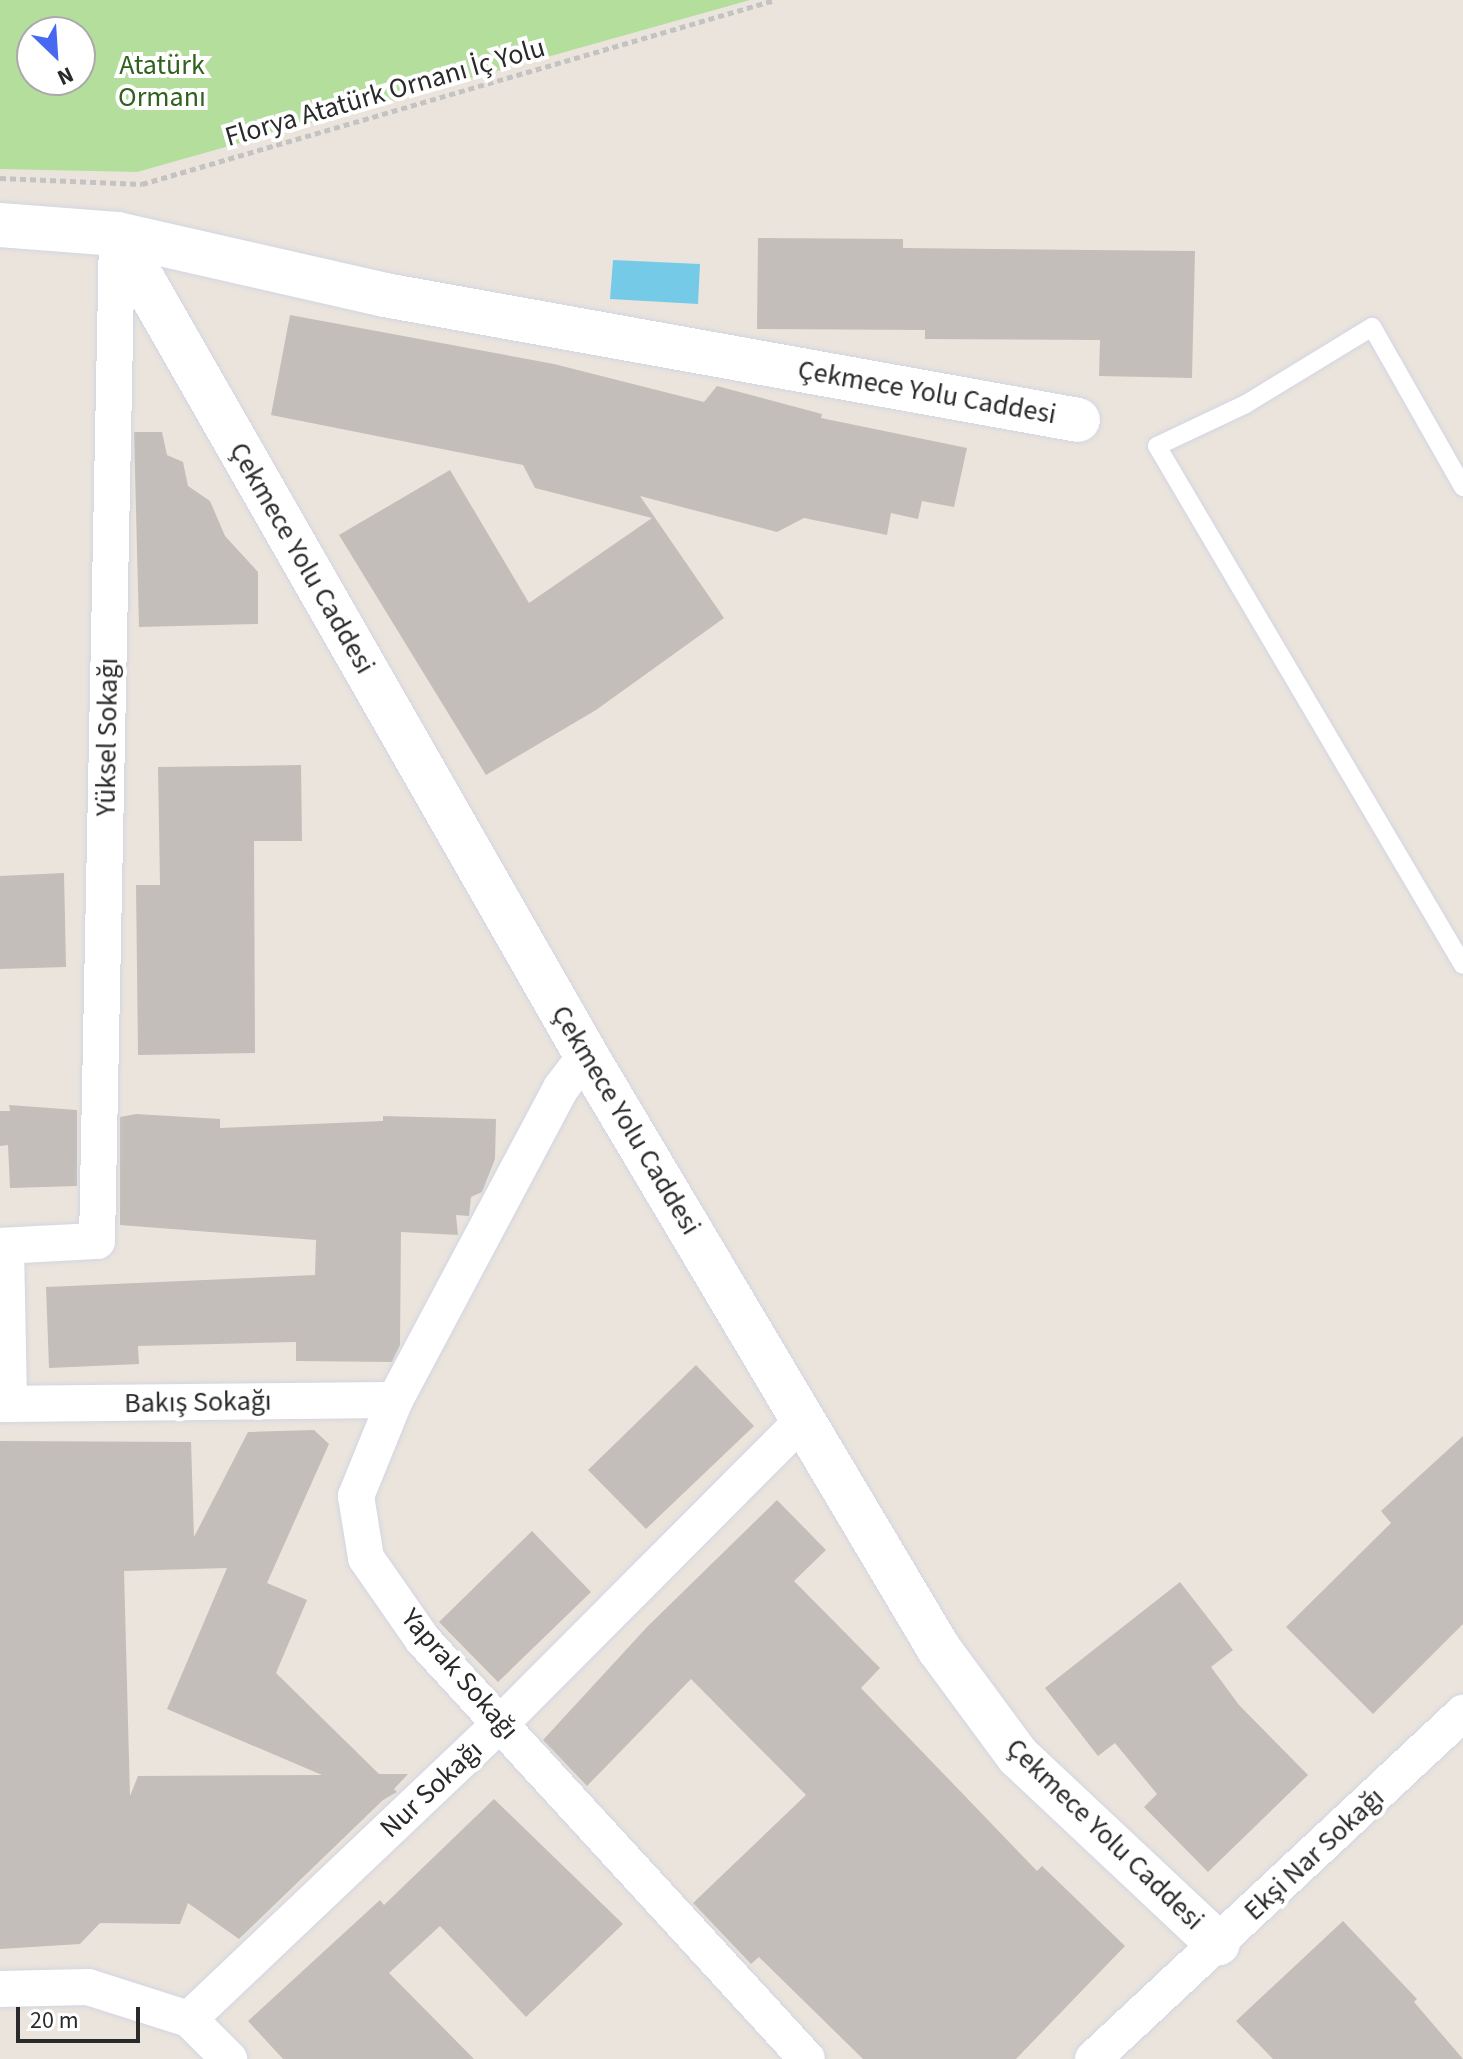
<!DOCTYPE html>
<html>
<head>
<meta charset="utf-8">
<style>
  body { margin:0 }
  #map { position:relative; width:1463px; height:2059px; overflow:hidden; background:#ebe4dc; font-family:"Source Sans 3",sans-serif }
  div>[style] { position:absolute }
  .green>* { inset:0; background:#b4de9c }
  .water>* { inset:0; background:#75cbe7 }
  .building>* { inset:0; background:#c3beb9 }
  .path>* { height:5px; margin-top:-2.5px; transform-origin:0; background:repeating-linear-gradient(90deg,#c3c3c3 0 6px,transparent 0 10px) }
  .roads { filter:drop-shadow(0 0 2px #d2d5e2) drop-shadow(0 0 2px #d2d5e2) }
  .lane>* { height:18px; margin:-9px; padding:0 9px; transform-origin:9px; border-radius:9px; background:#fff }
  .street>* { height:36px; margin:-18px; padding:0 18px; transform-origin:18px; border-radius:18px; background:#fff }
  .secondary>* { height:44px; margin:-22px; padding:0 22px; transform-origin:22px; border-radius:22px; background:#fff }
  span { translate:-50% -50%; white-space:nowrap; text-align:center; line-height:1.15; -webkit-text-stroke:8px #fff; paint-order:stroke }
  .park-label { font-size:28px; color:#2e621e }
  .street-label { font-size:28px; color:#2a2a2a }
  .north { position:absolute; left:16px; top:16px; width:80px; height:80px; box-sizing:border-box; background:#fff; border:2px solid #aaa; border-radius:50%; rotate:155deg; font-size:22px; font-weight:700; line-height:32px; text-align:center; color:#2a2a2a }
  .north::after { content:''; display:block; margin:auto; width:28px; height:36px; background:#4669ef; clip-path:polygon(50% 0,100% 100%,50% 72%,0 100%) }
  .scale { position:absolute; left:16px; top:2007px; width:124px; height:36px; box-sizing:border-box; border:4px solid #2a2a2a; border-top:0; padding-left:10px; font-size:24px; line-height:28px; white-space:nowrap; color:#2a2a2a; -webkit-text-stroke:6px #fff; paint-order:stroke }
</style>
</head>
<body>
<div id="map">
  <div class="green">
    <div style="clip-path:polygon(evenodd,0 0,750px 0,137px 172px,0 169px,0 0,32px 32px,80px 32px,80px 80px,32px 80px,32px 32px)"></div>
  </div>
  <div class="water">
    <div style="clip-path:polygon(613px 260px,700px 264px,698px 304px,610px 299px)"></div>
  </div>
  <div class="building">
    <div style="clip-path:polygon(758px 238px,903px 239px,903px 248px,1195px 251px,1192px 378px,1099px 376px,1100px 340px,925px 339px,925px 330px,757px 329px)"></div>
    <div style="clip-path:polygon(290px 315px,554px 364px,704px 402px,717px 386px,822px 414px,821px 418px,967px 448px,954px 507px,922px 501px,918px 519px,891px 513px,887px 535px,804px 518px,777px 532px,640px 496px,724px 618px,596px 710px,486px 775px,339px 535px,450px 470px,529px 603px,652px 518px,535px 488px,523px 465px,271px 415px)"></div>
    <div style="clip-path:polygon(134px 432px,162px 432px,167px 455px,183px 462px,188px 486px,210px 501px,225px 536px,258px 572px,258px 624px,139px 627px)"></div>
    <div style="clip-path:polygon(301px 765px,302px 841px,254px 841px,255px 1053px,138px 1055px,136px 885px,160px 885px,158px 767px)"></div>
    <div style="clip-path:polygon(64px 873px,66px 967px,0 969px,0 876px)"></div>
    <div style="clip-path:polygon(9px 1105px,77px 1110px,77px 1186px,10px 1188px,8px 1145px,0 1146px,0 1111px,10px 1111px)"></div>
    <div style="clip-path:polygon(136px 1114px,220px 1119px,220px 1128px,383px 1121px,383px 1116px,496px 1119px,495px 1159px,482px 1192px,471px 1197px,469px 1216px,456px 1215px,458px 1235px,401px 1232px,400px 1345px,392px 1362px,296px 1361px,296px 1342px,138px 1346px,139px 1364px,49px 1368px,46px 1287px,315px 1275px,316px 1240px,120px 1225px,120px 1117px)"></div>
    <div style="clip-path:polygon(696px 1365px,754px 1426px,646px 1529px,588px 1470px)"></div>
    <div style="clip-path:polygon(evenodd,314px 1430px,329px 1444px,267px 1583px,307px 1600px,276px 1673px,379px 1774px,408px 1774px,394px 1789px,397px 1792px,383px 1800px,239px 1939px,188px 1903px,180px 1924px,100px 1923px,80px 1944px,0 1949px,0 1441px,191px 1442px,194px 1537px,248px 1432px,314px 1430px,227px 1568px,167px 1709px,322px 1775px,138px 1776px,130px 1796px,124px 1571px,227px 1568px)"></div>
    <div style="clip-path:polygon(1463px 1436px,1463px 1624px,1373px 1714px,1286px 1627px,1391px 1523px,1381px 1511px)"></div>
    <div style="clip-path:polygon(777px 1500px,826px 1550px,794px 1581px,880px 1668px,861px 1688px,1037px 1871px,1042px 1866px,1125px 1946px,1016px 2059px,863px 2059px,759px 1957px,751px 1964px,693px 1903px,806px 1795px,691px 1679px,587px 1786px,543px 1740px,648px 1626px)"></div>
    <div style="clip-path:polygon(532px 1531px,591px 1592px,498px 1682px,439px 1622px)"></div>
    <div style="clip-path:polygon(1180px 1582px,1233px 1650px,1211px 1667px,1239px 1705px,1308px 1775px,1208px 1872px,1144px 1807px,1157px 1794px,1115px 1743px,1098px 1756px,1045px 1688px)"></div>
    <div style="clip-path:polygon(494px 1799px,623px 1924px,526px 2017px,440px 1926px,389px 1973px,474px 2059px,283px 2059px,248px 2021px,380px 1900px,384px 1905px)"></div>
    <div style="clip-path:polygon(1343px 1921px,1417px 1999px,1414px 2002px,1463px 2059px,1273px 2059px,1236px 2021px)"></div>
  </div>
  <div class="path">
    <div style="left:0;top:178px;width:142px;rotate:2.4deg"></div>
    <div style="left:142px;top:184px;width:659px;rotate:-16.21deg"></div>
  </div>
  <div class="roads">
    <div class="lane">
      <div style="left:1463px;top:487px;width:184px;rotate:-119.6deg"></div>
      <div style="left:1372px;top:327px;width:148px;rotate:148.6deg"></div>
      <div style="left:1246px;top:404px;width:98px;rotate:154.7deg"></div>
      <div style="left:1157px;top:446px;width:602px;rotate:59.48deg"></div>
    </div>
    <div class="street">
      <div style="left:586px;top:1055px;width:41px;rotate:127.1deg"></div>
      <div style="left:561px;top:1088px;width:353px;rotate:118deg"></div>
      <div style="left:395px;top:1400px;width:104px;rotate:112.1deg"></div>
      <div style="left:356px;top:1496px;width:63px;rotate:80.8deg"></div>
      <div style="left:366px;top:1558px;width:100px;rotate:55.2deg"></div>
      <div style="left:423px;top:1640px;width:568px;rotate:47.5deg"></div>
      <div style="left:0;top:1246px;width:97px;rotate:-3deg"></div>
      <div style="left:97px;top:1241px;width:1007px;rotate:-88.86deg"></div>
      <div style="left:6px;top:1246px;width:158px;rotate:88.9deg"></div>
      <div style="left:0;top:1404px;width:395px;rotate:-0.6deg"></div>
      <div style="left:0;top:1989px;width:88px;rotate:-1.3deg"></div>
      <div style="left:88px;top:1987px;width:106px;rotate:17.6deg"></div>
      <div style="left:189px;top:2019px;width:57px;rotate:45deg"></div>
      <div style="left:189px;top:2019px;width:431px;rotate:-43.5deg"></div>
      <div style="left:502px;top:1722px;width:429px;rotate:-45.1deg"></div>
      <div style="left:1093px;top:2059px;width:507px;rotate:-43.08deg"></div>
    </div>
    <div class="secondary">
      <div style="left:0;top:225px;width:117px;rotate:4.4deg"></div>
      <div style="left:117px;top:234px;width:275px;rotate:12.8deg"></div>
      <div style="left:385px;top:295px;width:704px;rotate:10.22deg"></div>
      <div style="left:117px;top:234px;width:946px;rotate:60.26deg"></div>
      <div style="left:586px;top:1055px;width:691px;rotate:59.28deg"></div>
      <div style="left:939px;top:1649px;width:133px;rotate:53.6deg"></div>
      <div style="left:1018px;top:1756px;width:274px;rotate:43.2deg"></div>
    </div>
  </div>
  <div class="park-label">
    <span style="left:162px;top:81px">Atatürk<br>Ormanı</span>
  </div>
  <div class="street-label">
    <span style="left:385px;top:92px;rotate:-16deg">Florya Atatürk Ornanı İç Yolu</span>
    <span style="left:927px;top:392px;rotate:10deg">Çekmece Yolu Caddesi</span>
    <span style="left:302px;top:558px;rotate:60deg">Çekmece Yolu Caddesi</span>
    <span style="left:107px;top:737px;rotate:-89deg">Yüksel Sokağı</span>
    <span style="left:626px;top:1120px;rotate:59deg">Çekmece Yolu Caddesi</span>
    <span style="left:198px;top:1402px;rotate:-1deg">Bakış Sokağı</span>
    <span style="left:460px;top:1674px;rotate:49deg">Yaprak Sokağı</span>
    <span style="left:431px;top:1789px;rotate:-43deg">Nur Sokağı</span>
    <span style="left:1105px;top:1834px;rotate:44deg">Çekmece Yolu Caddesi</span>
    <span style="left:1314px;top:1854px;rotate:-43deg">Ekşi Nar Sokağı</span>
  </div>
  <div class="north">N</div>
  <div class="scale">20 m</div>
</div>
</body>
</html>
